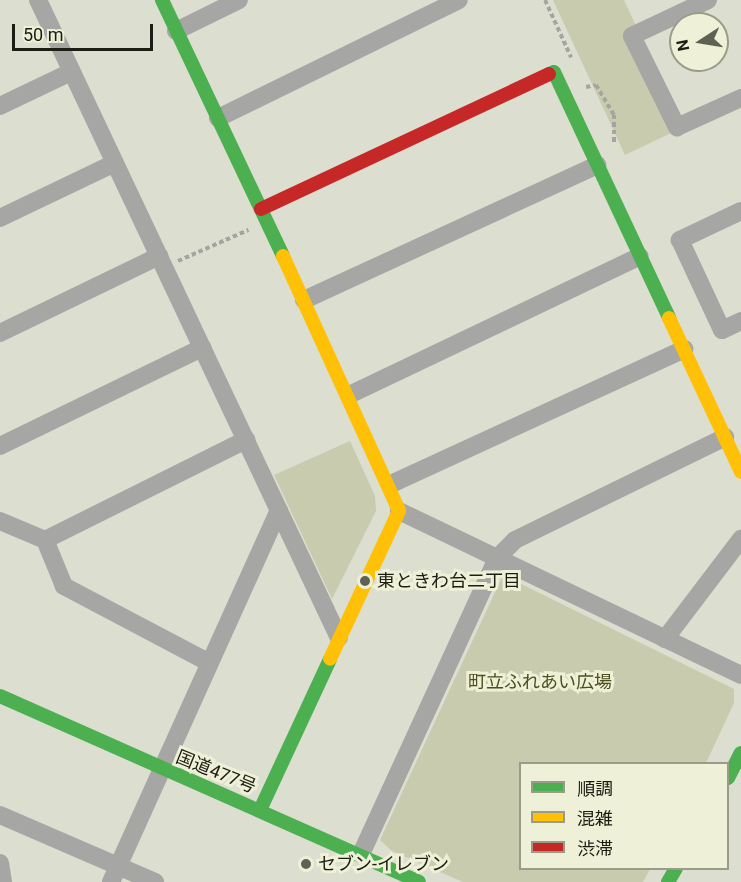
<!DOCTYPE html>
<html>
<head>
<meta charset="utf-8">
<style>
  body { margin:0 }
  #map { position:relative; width:741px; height:882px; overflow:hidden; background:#dcded0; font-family:Roboto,"Noto Sans JP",sans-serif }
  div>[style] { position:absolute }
  .green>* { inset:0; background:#c8cbad }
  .path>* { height:4px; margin-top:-2px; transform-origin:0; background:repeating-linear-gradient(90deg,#a5a4a0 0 4.5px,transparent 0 7.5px) }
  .street>* { height:18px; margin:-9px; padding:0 9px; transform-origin:9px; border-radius:9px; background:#a6a6a5 }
  .fast>* { height:14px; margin:-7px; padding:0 7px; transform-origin:7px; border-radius:7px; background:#4caf50 }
  .slow>* { height:14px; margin:-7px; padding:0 7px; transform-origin:7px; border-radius:7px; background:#ffc107 }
  .jam>* { height:14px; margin:-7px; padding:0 7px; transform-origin:7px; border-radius:7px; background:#c62828 }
  .dots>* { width:16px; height:16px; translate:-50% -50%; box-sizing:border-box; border:3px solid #eef1d7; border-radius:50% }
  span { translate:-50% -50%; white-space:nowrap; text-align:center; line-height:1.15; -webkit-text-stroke:6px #eef1d7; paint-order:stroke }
  .poi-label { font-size:18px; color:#1c1d13 }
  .left { translate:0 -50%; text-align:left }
  .park-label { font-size:18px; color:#4c4f1e }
  .street-label { font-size:18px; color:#1c1d13 }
  .legend { position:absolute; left:519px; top:762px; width:210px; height:108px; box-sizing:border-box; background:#eef1d7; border:2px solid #9a9c89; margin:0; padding:8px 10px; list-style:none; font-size:18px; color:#1c1d13 }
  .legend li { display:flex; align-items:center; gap:12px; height:30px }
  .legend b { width:30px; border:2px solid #9a9c89 }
  .north { position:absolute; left:669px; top:12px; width:60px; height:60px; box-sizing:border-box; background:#eef1d7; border:2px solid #9a9c89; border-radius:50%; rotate:258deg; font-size:16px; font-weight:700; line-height:24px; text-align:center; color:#1c1d13 }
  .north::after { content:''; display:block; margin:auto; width:21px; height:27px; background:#5f6155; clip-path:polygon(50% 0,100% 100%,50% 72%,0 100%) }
  .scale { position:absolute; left:12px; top:24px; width:141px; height:27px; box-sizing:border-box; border:3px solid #1c1d13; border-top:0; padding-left:8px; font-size:18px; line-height:21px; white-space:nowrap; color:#1c1d13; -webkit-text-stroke:4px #eef1d7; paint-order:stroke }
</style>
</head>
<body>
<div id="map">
  <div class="green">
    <div style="clip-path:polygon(553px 0,624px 0,636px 26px,624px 32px,671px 133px,625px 155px)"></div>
    <div style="clip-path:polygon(350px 441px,375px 496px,376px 511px,332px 599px,274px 475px)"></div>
    <div style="clip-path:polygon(503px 575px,734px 689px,734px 703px,706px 763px,520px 764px,520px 868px,650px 869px,643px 882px,463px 882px,392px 851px,380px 840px)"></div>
  </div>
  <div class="path">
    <div style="left:545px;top:0;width:63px;rotate:65.5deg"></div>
    <div style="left:586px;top:87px;width:10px;rotate:-11deg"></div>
    <div style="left:596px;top:85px;width:35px;rotate:59deg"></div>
    <div style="left:614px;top:115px;width:30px;rotate:90deg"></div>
    <div style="left:178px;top:261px;width:77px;rotate:-23.9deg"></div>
  </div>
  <div class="street">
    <div style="left:38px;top:0;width:705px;rotate:64.74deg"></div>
    <div style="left:708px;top:0;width:84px;rotate:154.7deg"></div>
    <div style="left:632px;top:36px;width:102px;rotate:63.7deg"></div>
    <div style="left:677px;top:127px;width:70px;rotate:-24.4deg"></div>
    <div style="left:176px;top:31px;width:70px;rotate:-26.2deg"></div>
    <div style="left:0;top:106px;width:79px;rotate:-25.6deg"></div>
    <div style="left:218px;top:118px;width:268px;rotate:-26.1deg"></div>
    <div style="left:741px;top:211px;width:68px;rotate:154.6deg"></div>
    <div style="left:680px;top:240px;width:99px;rotate:65deg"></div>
    <div style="left:722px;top:330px;width:21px;rotate:-25deg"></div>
    <div style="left:0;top:218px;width:127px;rotate:-25.6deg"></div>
    <div style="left:304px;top:300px;width:323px;rotate:-24.7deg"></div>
    <div style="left:0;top:333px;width:177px;rotate:-25.8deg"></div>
    <div style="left:349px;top:395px;width:322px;rotate:-25.5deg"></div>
    <div style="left:0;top:446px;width:225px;rotate:-25.9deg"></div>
    <div style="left:391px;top:484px;width:323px;rotate:-24.7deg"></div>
    <div style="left:399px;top:511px;width:379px;rotate:25.6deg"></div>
    <div style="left:0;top:521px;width:49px;rotate:22.9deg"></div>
    <div style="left:665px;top:639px;width:126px;rotate:-52.8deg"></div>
    <div style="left:206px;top:661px;width:161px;rotate:-152.2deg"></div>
    <div style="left:64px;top:586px;width:50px;rotate:-112.4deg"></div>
    <div style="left:45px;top:540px;width:225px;rotate:-26.5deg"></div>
    <div style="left:0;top:815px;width:169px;rotate:23.4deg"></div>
    <div style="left:361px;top:854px;width:326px;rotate:-65.3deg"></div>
    <div style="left:497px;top:558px;width:25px;rotate:-45deg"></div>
    <div style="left:515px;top:540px;width:234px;rotate:-26.1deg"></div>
    <div style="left:0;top:863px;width:19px;rotate:81deg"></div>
    <div style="left:111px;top:882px;width:408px;rotate:-65.7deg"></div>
  </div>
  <div class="fast">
    <div style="left:162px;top:0;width:283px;rotate:64.7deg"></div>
    <div style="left:549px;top:74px;width:5px;rotate:-22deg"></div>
    <div style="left:554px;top:72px;width:272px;rotate:64.9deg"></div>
    <div style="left:0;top:696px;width:458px;rotate:23.9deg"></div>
    <div style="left:728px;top:778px;width:28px;rotate:-63deg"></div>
    <div style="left:260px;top:810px;width:166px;rotate:-65.1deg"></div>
    <div style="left:668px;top:882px;width:16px;rotate:-60deg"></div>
  </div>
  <div class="slow">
    <div style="left:283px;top:256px;width:280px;rotate:65.5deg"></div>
    <div style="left:399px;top:511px;width:163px;rotate:115deg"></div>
    <div style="left:669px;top:318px;width:170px;rotate:64.9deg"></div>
  </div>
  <div class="jam">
    <div style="left:261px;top:209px;width:318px;rotate:-25.1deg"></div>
  </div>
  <div class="dots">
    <div style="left:365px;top:581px;background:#5f6155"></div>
    <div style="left:306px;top:864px;background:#5f6155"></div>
  </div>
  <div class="poi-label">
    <span class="left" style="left:377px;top:581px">東ときわ台二丁目</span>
    <span class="left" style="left:318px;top:864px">セブン-イレブン</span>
  </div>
  <div class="park-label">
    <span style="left:540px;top:682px">町立ふれあい広場</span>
  </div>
  <div class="street-label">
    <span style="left:216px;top:772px;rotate:22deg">国道477号</span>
  </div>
  <ul class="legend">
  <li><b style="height:8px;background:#4caf50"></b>順調</li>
  <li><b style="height:8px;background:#ffc107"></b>混雑</li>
  <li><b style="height:8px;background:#c62828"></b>渋滞</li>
  </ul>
  <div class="north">N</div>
  <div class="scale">50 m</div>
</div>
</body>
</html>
